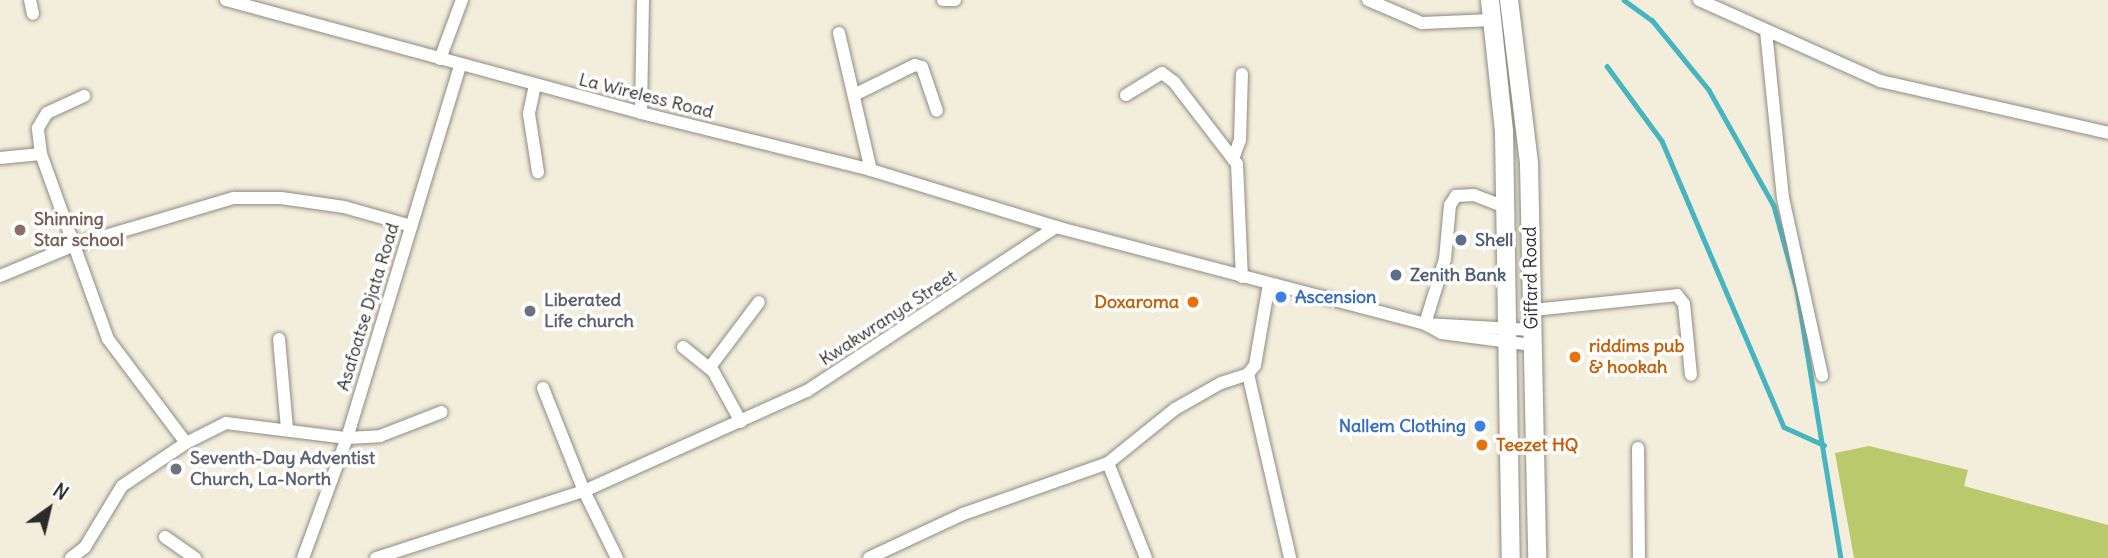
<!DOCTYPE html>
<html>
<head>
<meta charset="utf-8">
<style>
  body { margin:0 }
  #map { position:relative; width:2108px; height:558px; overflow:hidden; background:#f3eedb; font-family:Delius,sans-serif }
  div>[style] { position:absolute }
  .green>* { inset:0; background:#b9c96b }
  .stream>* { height:4.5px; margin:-2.25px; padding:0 2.25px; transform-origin:2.25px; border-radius:2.25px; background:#46b5bf }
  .roads { filter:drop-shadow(0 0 2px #8f8c83) drop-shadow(0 0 2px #8f8c83) }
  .minor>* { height:12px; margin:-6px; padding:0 6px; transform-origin:6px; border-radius:6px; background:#fff }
  .primary>* { height:18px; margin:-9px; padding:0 9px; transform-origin:9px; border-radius:9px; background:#fff }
  .dots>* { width:19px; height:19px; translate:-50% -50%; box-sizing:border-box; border:4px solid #fff; border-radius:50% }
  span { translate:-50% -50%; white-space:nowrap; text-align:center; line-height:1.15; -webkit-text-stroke:7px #fff; paint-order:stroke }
  .street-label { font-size:18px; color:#2b2b2b }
  .education-label { font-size:18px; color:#785e54; font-weight:700 }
  .left { translate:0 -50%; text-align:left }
  .service-label { font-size:18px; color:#4e5e75; font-weight:700 }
  .shop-label { font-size:18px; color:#366cbe; font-weight:700 }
  .right { translate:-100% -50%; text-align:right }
  .worship-label { font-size:18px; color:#5b616d; font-weight:700 }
  .food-label { font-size:18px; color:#c56008; font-weight:700 }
  .north { position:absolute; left:14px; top:474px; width:70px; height:70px; -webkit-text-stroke:5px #fff; paint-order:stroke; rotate:34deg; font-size:19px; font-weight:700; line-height:28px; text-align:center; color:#2b2b2b }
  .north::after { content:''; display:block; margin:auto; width:24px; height:32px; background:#2b2b2b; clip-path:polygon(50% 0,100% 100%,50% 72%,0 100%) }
</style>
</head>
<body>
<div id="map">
  <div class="green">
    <div style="clip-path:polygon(1869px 446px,1968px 470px,1964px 486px,2108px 525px,2108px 558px,1854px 558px,1835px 453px)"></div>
  </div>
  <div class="stream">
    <div style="left:1624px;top:0;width:34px;rotate:36deg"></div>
    <div style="left:1652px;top:20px;width:90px;rotate:50.8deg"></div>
    <div style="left:1709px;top:90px;width:133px;rotate:60.7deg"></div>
    <div style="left:1774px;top:206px;width:87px;rotate:74.7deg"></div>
    <div style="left:1797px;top:290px;width:272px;rotate:80.7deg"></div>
    <div style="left:1607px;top:66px;width:93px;rotate:53.7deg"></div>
    <div style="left:1662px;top:141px;width:311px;rotate:66.9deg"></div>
    <div style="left:1784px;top:427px;width:44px;rotate:24.2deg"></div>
  </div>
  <div class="roads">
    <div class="minor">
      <div style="left:30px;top:0;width:14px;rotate:78deg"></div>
      <div style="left:226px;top:0;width:430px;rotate:15.2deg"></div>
      <div style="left:641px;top:113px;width:237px;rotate:13.9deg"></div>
      <div style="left:871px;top:170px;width:194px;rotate:17.1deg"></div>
      <div style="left:943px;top:0;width:12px"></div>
      <div style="left:1368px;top:0;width:59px;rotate:23.1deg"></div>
      <div style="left:1422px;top:23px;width:71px;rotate:-2.4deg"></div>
      <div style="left:1699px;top:0;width:198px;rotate:24.1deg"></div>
      <div style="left:1880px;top:81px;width:234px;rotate:12.8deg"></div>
      <div style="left:1766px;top:31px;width:168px;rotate:84.2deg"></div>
      <div style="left:1783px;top:198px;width:182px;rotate:77.6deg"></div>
      <div style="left:839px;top:33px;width:141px;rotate:76.9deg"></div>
      <div style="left:440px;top:59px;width:63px;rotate:-69.6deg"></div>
      <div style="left:535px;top:85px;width:30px;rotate:102deg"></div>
      <div style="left:529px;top:114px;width:59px;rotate:81.2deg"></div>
      <div style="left:854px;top:95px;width:68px;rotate:-26.2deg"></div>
      <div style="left:915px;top:65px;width:7px;rotate:16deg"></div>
      <div style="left:922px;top:67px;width:46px;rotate:71.2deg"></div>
      <div style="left:1126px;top:95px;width:42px;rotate:-31.4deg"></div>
      <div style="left:1162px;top:73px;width:15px;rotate:37deg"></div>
      <div style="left:1174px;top:82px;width:103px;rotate:52.5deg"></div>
      <div style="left:1237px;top:164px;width:113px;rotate:87.5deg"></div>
      <div style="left:641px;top:113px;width:113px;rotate:-89deg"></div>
      <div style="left:41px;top:154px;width:26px;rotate:-97deg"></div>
      <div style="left:38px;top:128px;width:17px;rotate:-59deg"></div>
      <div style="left:47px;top:113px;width:41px;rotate:-24.7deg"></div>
      <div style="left:0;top:158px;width:41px;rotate:-5.6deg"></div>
      <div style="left:41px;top:154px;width:197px;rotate:70.1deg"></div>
      <div style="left:108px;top:339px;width:130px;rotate:53.1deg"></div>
      <div style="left:1233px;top:159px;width:20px;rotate:-70deg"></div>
      <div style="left:1240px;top:140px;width:66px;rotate:-88.3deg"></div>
      <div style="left:0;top:276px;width:81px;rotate:-22.5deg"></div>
      <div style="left:75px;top:245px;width:166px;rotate:-16.5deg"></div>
      <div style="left:234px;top:198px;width:47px"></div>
      <div style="left:281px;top:198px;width:64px;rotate:8.1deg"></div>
      <div style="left:344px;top:207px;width:70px;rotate:15.8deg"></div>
      <div style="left:1533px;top:310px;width:145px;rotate:-5.9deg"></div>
      <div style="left:1677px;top:295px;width:11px;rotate:52deg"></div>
      <div style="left:1684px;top:304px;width:71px;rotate:84.4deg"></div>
      <div style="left:1425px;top:324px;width:68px;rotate:-72.9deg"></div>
      <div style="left:1445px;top:259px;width:54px;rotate:-84.7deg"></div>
      <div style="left:1450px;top:205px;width:11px;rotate:-56deg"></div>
      <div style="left:1456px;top:196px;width:18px;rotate:-3deg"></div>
      <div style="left:1474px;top:195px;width:33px;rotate:21deg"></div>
      <div style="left:1425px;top:324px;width:107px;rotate:3.2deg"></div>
      <div style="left:279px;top:339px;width:90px;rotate:84.9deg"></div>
      <div style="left:683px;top:347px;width:38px;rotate:39deg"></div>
      <div style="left:713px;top:371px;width:58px;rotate:61.2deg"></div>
      <div style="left:710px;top:367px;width:81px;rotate:-53deg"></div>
      <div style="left:1248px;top:374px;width:189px;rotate:77.1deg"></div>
      <div style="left:543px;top:388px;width:111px;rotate:68.3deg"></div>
      <div style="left:584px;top:491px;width:75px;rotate:63.8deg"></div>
      <div style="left:1638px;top:448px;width:110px;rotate:89.5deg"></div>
      <div style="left:1108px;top:463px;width:102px;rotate:68.2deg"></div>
      <div style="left:165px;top:537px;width:37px;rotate:35deg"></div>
      <div style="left:71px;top:558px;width:18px;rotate:-38deg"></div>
      <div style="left:85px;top:547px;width:71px;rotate:-58.8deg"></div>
      <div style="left:122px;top:486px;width:77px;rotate:-33.9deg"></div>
      <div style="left:186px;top:443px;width:45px;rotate:-26.6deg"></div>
      <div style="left:226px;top:423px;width:122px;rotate:7.1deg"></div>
      <div style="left:347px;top:438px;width:33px;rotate:-3deg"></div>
      <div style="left:380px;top:436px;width:66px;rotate:-21.2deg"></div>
      <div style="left:303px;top:558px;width:128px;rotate:-69.9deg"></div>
      <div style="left:347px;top:438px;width:390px;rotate:-73.1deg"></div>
      <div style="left:376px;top:558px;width:219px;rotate:-17.9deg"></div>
      <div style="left:584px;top:491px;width:244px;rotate:-24.2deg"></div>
      <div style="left:807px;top:391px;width:298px;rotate:-33.4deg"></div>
      <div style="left:1056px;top:227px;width:382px;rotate:14.7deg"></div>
      <div style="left:1425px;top:324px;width:19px;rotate:28deg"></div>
      <div style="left:1442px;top:333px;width:91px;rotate:7.6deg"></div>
      <div style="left:869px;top:558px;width:104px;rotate:-25.1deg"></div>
      <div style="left:963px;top:514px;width:154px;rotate:-19.4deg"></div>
      <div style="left:1108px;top:463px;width:86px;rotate:-38.9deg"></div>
      <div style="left:1175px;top:409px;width:53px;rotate:-29.5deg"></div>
      <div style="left:1221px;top:383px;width:28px;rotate:-18deg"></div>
      <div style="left:1248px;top:374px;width:11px;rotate:-52deg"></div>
      <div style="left:1255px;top:365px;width:82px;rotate:-80.2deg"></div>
    </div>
    <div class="primary">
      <div style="left:1490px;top:0;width:132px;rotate:83.9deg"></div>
      <div style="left:1504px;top:131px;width:427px;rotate:89.1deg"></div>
      <div style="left:1509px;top:0;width:165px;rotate:83deg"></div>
      <div style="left:1529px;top:164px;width:394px;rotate:88.8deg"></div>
    </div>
  </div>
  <div class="dots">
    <div style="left:20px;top:230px;background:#8d6e63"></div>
    <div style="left:1461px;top:240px;background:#5c6f8a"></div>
    <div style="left:1396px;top:275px;background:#5c6f8a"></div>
    <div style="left:1281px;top:297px;background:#3f7fe0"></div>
    <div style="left:1193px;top:302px;background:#e8710a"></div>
    <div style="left:530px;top:311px;background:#6b7280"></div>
    <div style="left:1575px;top:357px;background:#e8710a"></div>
    <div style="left:1480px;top:426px;background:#3f7fe0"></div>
    <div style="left:1482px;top:445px;background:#e8710a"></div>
    <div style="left:176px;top:469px;background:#6b7280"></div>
  </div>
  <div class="street-label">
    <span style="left:646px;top:96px;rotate:14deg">La Wireless Road</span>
    <span style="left:1531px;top:278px;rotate:-91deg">Giffard Road</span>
    <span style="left:368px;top:307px;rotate:-73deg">Asafoatse Djata Road</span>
    <span style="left:888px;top:318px;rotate:-33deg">Kwakwranya Street</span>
  </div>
  <div class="education-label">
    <span class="left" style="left:34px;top:230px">Shinning<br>Star school</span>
  </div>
  <div class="service-label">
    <span class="left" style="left:1475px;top:240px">Shell</span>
    <span class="left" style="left:1410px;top:275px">Zenith Bank</span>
  </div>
  <div class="shop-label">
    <span class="left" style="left:1295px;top:297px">Ascension</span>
    <span class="right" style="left:1466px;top:426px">Nallem Clothing</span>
  </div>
  <div class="worship-label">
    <span class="left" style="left:544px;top:311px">Liberated<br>Life church</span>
    <span class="left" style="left:190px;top:469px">Seventh-Day Adventist<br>Church, La-North</span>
  </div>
  <div class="food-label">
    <span class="right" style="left:1179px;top:302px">Doxaroma</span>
    <span class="left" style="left:1589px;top:357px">riddims pub<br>&amp; hookah</span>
    <span class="left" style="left:1496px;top:445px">Teezet HQ</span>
  </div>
  <div class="north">N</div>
</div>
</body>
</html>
